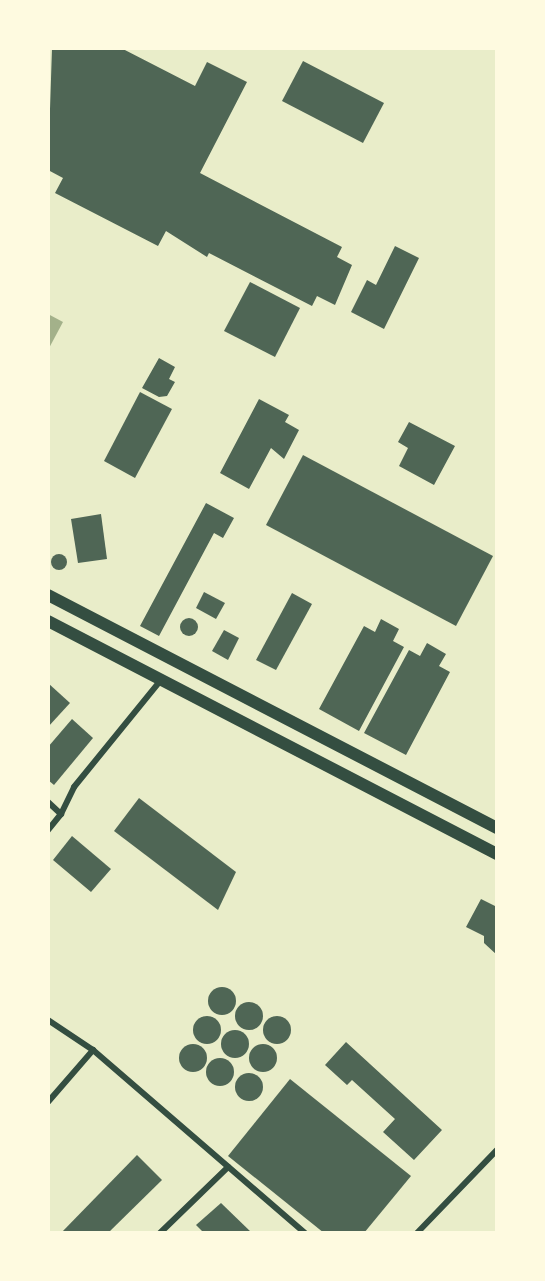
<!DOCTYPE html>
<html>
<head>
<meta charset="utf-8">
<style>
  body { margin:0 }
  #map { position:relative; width:545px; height:1281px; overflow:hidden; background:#e9edc9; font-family:Manrope,sans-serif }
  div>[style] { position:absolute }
  .water>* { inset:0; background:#a3b18a }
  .building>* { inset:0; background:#4f6655 }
  .round { border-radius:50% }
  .minor>* { height:6px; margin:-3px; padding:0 3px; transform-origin:3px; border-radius:3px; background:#344e41 }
  .primary>* { height:12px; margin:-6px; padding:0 6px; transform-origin:6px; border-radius:6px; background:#344e41 }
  span { translate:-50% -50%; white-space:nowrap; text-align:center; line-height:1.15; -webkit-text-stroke:6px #fefae0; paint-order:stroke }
  .frame { position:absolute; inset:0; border:50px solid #fefae0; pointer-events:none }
</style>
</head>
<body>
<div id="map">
  <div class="water">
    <div style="clip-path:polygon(48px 314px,63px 322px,48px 350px)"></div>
  </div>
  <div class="building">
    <div style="clip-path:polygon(52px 48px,121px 48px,195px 86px,207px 62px,247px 82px,200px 173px,342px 247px,337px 257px,352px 265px,335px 305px,317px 296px,312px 306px,209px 253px,207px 257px,166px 231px,158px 246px,55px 193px,63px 178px,48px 170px)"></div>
    <div style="clip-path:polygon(303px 61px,384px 103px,363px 143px,282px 101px)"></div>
    <div style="clip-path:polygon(395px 246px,419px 258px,384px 329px,351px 312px,367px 280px,376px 285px)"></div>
    <div style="clip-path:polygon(250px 282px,300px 308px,275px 357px,224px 331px)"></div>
    <div style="clip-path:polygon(159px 358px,175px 367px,169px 379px,175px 382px,167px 396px,159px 397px,142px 388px)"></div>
    <div style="clip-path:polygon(140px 392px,172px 409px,135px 478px,104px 461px)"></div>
    <div style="clip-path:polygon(259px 399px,289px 415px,285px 422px,299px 430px,284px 459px,271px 448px,249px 489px,220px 473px)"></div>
    <div style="clip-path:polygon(409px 422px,455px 446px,434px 485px,399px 466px,408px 448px,398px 442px)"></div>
    <div style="clip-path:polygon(303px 455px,493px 556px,456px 626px,266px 525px)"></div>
    <div style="clip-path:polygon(206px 503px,234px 518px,223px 538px,214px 533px,159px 636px,140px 626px)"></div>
    <div style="clip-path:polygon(101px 514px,107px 559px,78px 563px,71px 519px)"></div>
    <div class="round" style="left:51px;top:554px;width:16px;height:16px"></div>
    <div style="clip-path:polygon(204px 592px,225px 603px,216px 619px,196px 608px)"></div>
    <div style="clip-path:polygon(292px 593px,312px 604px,276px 670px,256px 660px)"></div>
    <div class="round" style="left:180px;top:618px;width:18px;height:18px"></div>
    <div style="clip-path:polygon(381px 619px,399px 629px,393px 641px,404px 647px,359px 731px,319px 709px,364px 626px,375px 632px)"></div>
    <div style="clip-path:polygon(224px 630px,239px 638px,228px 660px,212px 651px)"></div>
    <div style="clip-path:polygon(427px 643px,446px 654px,439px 666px,450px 672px,406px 755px,364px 733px,409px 650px,420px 656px)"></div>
    <div style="clip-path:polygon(48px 683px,70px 703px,48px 727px)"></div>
    <div style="clip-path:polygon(72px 719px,93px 738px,54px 785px,48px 780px,48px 747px)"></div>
    <div style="clip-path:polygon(139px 798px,236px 872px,218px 910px,114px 831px)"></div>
    <div style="clip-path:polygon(72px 836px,111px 869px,91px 892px,53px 860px)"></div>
    <div style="clip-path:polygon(481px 899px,497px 907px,497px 955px,484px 943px,484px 936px,466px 927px)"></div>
    <div class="round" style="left:208px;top:987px;width:28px;height:28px"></div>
    <div class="round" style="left:235px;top:1002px;width:28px;height:28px"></div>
    <div class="round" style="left:193px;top:1016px;width:28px;height:28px"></div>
    <div class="round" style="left:263px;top:1016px;width:28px;height:28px"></div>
    <div class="round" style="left:221px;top:1030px;width:28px;height:28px"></div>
    <div style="clip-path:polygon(346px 1042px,442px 1130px,414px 1160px,383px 1132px,395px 1119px,352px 1080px,347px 1085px,325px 1065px)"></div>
    <div class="round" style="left:249px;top:1044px;width:28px;height:28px"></div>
    <div class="round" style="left:179px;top:1044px;width:28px;height:28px"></div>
    <div class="round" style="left:206px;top:1058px;width:28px;height:28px"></div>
    <div class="round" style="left:235px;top:1073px;width:28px;height:28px"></div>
    <div style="clip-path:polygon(290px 1079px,411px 1176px,364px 1233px,324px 1233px,228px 1156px)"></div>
    <div style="clip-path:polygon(137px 1155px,162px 1180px,108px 1233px,61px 1233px)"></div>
    <div style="clip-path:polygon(221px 1203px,252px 1233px,204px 1233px,196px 1225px)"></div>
  </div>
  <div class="minor">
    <div style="left:48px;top:802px;width:18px;rotate:43deg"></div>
    <div style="left:61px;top:814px;width:21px;rotate:129deg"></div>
    <div style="left:61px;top:814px;width:30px;rotate:-64deg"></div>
    <div style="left:74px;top:787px;width:138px;rotate:-50.9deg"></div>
    <div style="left:48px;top:1020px;width:54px;rotate:33.7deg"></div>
    <div style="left:93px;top:1050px;width:280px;rotate:40.8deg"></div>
    <div style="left:48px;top:1102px;width:69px;rotate:-49.1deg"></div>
    <div style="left:160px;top:1233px;width:95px;rotate:-44.1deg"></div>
    <div style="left:417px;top:1233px;width:115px;rotate:-46.1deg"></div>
  </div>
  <div class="primary">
    <div style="left:48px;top:595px;width:506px;rotate:27.43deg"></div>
    <div style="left:48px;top:621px;width:506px;rotate:27.43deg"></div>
  </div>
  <div class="frame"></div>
</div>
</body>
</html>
